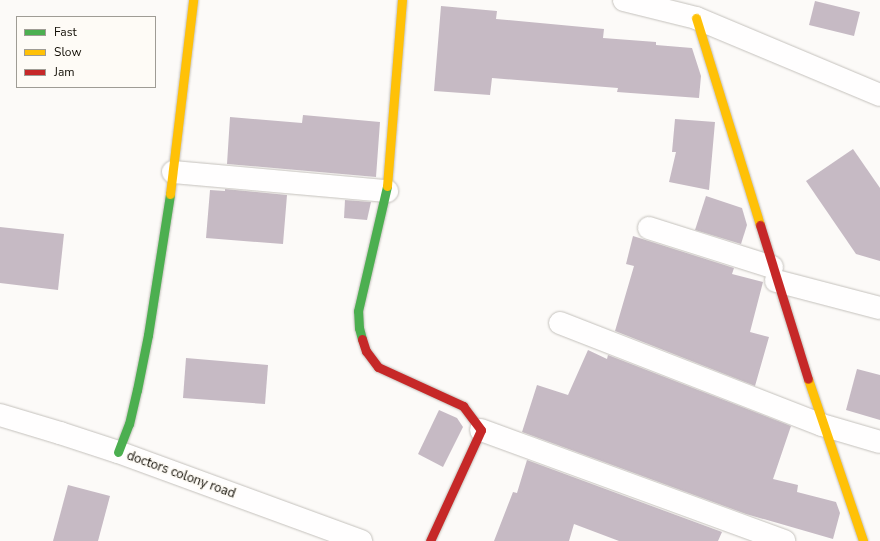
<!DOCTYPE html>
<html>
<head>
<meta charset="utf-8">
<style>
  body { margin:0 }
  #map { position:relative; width:880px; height:541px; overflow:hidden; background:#fcfaf8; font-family:"Nunito Sans",sans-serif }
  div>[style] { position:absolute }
  .building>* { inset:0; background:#c6bac4 }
  .roads { filter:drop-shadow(0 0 1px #c4c1bc) drop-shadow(0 0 1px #c4c1bc) }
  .street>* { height:22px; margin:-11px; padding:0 11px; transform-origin:11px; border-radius:11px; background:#fffefe }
  .fast>* { height:9px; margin:-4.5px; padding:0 4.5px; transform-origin:4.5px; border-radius:4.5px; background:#4caf50 }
  .slow>* { height:9px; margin:-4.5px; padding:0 4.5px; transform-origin:4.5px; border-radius:4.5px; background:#ffc107 }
  .jam>* { height:9px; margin:-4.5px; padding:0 4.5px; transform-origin:4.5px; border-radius:4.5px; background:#c62828 }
  span { translate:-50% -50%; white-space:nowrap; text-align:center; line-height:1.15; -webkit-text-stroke:3.5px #fefbf6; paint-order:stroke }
  .street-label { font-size:13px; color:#110d04 }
  .legend { position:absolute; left:16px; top:16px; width:140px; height:72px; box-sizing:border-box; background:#fefbf6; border:1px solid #9f9c95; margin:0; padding:5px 7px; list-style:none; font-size:12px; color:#110d04 }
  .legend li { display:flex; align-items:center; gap:8px; height:20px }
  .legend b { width:20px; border:1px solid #9f9c95 }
</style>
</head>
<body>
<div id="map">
  <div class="building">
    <div style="clip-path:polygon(815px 1px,860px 12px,854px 36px,809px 25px)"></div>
    <div style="clip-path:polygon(441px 6px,497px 11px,496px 19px,604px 29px,603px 38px,656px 42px,656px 45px,692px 48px,701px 76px,699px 98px,617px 92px,618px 88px,492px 78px,490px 95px,434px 91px)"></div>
    <div style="clip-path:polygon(303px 115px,380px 122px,376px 177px,227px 164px,230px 117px,302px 123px)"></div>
    <div style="clip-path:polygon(675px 119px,715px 122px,709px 190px,669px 182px,676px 152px,672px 152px)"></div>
    <div style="clip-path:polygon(853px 149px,880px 188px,880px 261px,856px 254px,806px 181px)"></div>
    <div style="clip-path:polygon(225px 189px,287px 195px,283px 244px,206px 238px,210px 190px,225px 191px)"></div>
    <div style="clip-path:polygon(706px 196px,742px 208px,747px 225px,741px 244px,695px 230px)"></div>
    <div style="clip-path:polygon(345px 200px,371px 202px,367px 220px,344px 218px)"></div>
    <div style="clip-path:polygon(0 227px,64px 234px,58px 290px,0 283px)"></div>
    <div style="clip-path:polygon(633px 236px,734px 268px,732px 274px,763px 282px,750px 332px,769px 337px,755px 386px,615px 331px,634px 266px,626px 264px)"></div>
    <div style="clip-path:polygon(588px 350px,607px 359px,608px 355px,791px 426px,773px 479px,798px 485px,797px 492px,836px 502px,840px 513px,833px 539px,746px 514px,522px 432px,537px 385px,568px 395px)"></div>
    <div style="clip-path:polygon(186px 358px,268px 365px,265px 404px,183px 398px)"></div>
    <div style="clip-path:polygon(857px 369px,880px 375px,880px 420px,846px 410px)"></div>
    <div style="clip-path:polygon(439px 410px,457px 418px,463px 427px,443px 467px,418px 454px)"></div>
    <div style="clip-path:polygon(527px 460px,722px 532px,718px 541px,619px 541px,574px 524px,569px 541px,494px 541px,513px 492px,517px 493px)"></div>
    <div style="clip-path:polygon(68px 485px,110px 496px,98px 541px,53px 541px)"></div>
  </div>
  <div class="roads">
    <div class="street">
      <div style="left:624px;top:0;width:74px;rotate:14deg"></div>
      <div style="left:696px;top:18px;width:199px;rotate:22.7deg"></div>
      <div style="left:173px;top:172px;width:215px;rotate:5.1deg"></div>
      <div style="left:649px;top:228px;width:129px;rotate:17.6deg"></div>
      <div style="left:776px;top:281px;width:107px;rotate:14.6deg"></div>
      <div style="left:560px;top:323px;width:281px;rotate:21.3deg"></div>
      <div style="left:822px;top:425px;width:60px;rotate:16.3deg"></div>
      <div style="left:0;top:415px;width:63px;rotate:16.7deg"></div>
      <div style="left:60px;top:433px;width:61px;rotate:18.1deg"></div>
      <div style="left:118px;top:452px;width:259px;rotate:20.1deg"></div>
      <div style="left:481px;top:430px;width:323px;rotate:20.1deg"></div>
    </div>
    <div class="fast">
      <div style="left:362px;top:339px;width:11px;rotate:-105deg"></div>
      <div style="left:359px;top:328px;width:17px;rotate:-93deg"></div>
      <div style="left:358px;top:311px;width:128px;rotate:-76.9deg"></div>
      <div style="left:118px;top:452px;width:30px;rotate:-69deg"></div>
      <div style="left:129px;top:424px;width:35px;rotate:-77deg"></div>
      <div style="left:137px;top:390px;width:56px;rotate:-78.7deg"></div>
      <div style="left:148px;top:335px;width:143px;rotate:-81.1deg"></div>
    </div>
    <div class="slow">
      <div style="left:696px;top:18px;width:217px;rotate:72.8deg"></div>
      <div style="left:387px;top:186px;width:187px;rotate:-85.4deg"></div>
      <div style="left:170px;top:194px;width:195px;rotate:-83.2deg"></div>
      <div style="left:808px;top:379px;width:171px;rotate:71.2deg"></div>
    </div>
    <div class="jam">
      <div style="left:760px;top:225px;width:161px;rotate:72.7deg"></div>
      <div style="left:362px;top:339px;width:13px;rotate:72deg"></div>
      <div style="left:366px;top:351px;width:20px;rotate:53deg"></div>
      <div style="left:378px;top:367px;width:94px;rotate:24.6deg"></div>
      <div style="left:463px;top:406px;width:30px;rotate:53deg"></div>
      <div style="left:481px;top:430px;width:122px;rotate:114.7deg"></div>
    </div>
  </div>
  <div class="street-label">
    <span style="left:181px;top:475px;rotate:20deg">doctors colony road</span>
  </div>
  <ul class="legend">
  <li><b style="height:5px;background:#4caf50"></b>Fast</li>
  <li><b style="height:5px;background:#ffc107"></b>Slow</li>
  <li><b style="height:5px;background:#c62828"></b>Jam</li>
  </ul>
</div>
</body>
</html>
